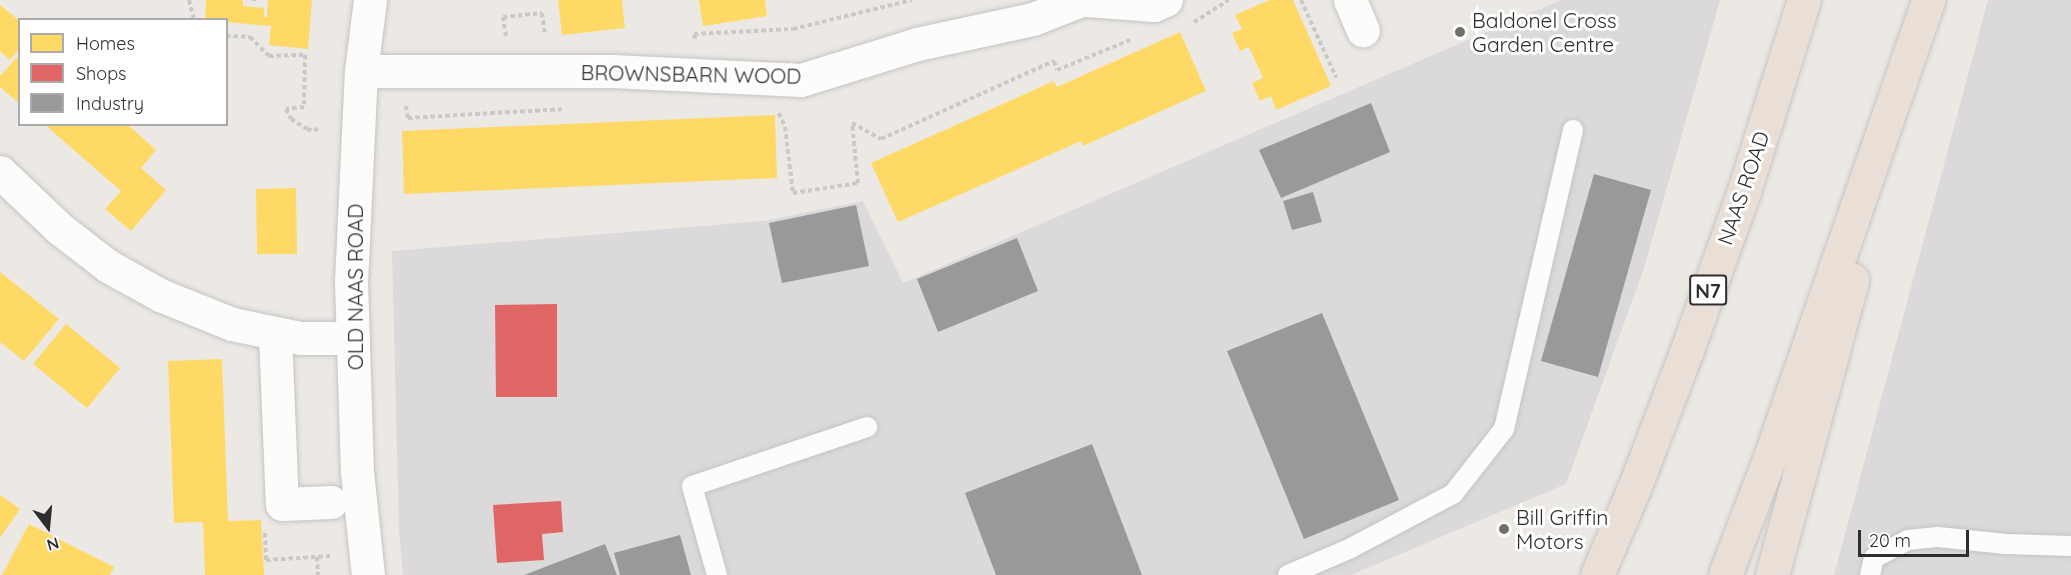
<!DOCTYPE html>
<html>
<head>
<meta charset="utf-8">
<style>
  body { margin:0 }
  #map { position:relative; width:2071px; height:575px; overflow:hidden; background:#ece8e4; font-family:Quicksand,sans-serif }
  div>[style] { position:absolute }
  .industrial>* { inset:0; background:#dcd9db }
  .homes>* { inset:0; background:#ffd966 }
  .shops>* { inset:0; background:#e06666 }
  .industry>* { inset:0; background:#999 }
  .path>* { height:4px; margin-top:-2px; transform-origin:0; background:repeating-linear-gradient(90deg,#c9c9c8 0 4.5px,transparent 0 7.5px) }
  .roads { filter:drop-shadow(0 0 2px #c5c4c5) drop-shadow(0 0 2px #c5c4c5) }
  .lane>* { height:20px; margin:-10px; padding:0 10px; transform-origin:10px; border-radius:10px; background:#fcfcfb }
  .street>* { height:33px; margin:-16.5px; padding:0 16.5px; transform-origin:16.5px; border-radius:16.5px; background:#fcfcfb }
  .highway>* { height:33px; margin:-16.5px; padding:0 16.5px; transform-origin:16.5px; border-radius:16.5px; background:#eadfd6 }
  .dots>* { width:16px; height:16px; translate:-50% -50%; box-sizing:border-box; border:3px solid #fff; border-radius:50% }
  span { translate:-50% -50%; white-space:nowrap; text-align:center; line-height:1.15; -webkit-text-stroke:6px #fff; paint-order:stroke }
  .shield-label span { padding:2px 4px; background:#fff; border:2px solid; border-radius:4px; -webkit-text-stroke-width:0 }
  .shield-label { font-size:20px; color:#2e2e2e; font-weight:700 }
  .poi-label { font-size:21px; color:#2e2e2e }
  .left { translate:0 -50%; text-align:left }
  .street-label { font-size:21px; color:#2e2e2e }
  .legend { position:absolute; left:18px; top:18px; width:210px; height:108px; box-sizing:border-box; background:#fff; border:2px solid #ababab; margin:0; padding:8px 10px; list-style:none; font-size:18px; color:#2e2e2e }
  .legend li { display:flex; align-items:center; gap:12px; height:30px }
  .legend b { width:30px; border:2px solid #ababab }
  .north { position:absolute; left:18px; top:497px; width:60px; height:60px; -webkit-text-stroke:4px #fff; paint-order:stroke; rotate:164deg; font-size:16px; font-weight:700; line-height:24px; text-align:center; color:#2e2e2e }
  .north::after { content:''; display:block; margin:auto; width:21px; height:27px; background:#2e2e2e; clip-path:polygon(50% 0,100% 100%,50% 72%,0 100%) }
  .scale { position:absolute; left:1858px; top:530px; width:111px; height:27px; box-sizing:border-box; border:3px solid #2e2e2e; border-top:0; padding-left:8px; font-size:18px; line-height:21px; white-space:nowrap; color:#2e2e2e; -webkit-text-stroke:4px #fff; paint-order:stroke }
</style>
</head>
<body>
<div id="map">
  <div class="industrial">
    <div style="clip-path:polygon(1561px 0,1720px 0,1644px 268px,1566px 484px,1351px 575px,403px 575px,399px 530px,392px 251px,764px 221px,863px 201px,903px 283px)"></div>
    <div style="clip-path:polygon(1988px 0,2071px 0,2071px 575px,1834px 575px)"></div>
  </div>
  <div class="homes">
    <div style="clip-path:polygon(206px 0,243px 0,243px 6px,264px 8px,264px 17px,267px 17px,268px 0,312px 0,308px 49px,269px 45px,271px 26px,226px 22px,226px 20px,205px 20px)"></div>
    <div style="clip-path:polygon(558px 0,622px 0,625px 28px,562px 35px)"></div>
    <div style="clip-path:polygon(699px 0,765px 0,767px 16px,703px 26px)"></div>
    <div style="clip-path:polygon(1270px 0,1293px 0,1331px 86px,1276px 110px,1271px 96px,1260px 101px,1252px 83px,1263px 78px,1249px 47px,1240px 51px,1232px 33px,1242px 29px,1235px 15px)"></div>
    <div style="clip-path:polygon(0 5px,20px 21px,20px 48px,10px 60px,0 51px)"></div>
    <div style="clip-path:polygon(1180px 32px,1206px 91px,1083px 146px,1081px 141px,898px 222px,871px 163px,1054px 81px,1057px 87px)"></div>
    <div style="clip-path:polygon(20px 54px,20px 104px,0 87px,0 76px)"></div>
    <div style="clip-path:polygon(775px 115px,777px 178px,404px 194px,402px 131px)"></div>
    <div style="clip-path:polygon(44px 124px,127px 124px,156px 150px,141px 168px,166px 190px,131px 231px,105px 209px,121px 191px)"></div>
    <div style="clip-path:polygon(296px 188px,297px 254px,257px 254px,256px 189px)"></div>
    <div style="clip-path:polygon(0 272px,59px 319px,24px 361px,0 342px)"></div>
    <div style="clip-path:polygon(66px 324px,120px 368px,87px 408px,33px 364px)"></div>
    <div style="clip-path:polygon(222px 359px,228px 521px,261px 520px,264px 575px,205px 575px,203px 522px,174px 523px,168px 361px)"></div>
    <div style="clip-path:polygon(0 495px,20px 509px,0 538px)"></div>
    <div style="clip-path:polygon(29px 524px,114px 567px,110px 575px,2px 575px)"></div>
  </div>
  <div class="shops">
    <div style="clip-path:polygon(557px 304px,557px 397px,496px 397px,495px 305px)"></div>
    <div style="clip-path:polygon(561px 501px,563px 532px,542px 534px,544px 560px,497px 563px,493px 505px)"></div>
  </div>
  <div class="industry">
    <div style="clip-path:polygon(1371px 103px,1390px 152px,1281px 198px,1259px 150px)"></div>
    <div style="clip-path:polygon(1594px 174px,1651px 190px,1598px 377px,1541px 361px)"></div>
    <div style="clip-path:polygon(1313px 192px,1322px 222px,1292px 230px,1283px 201px)"></div>
    <div style="clip-path:polygon(856px 205px,869px 266px,782px 283px,769px 223px)"></div>
    <div style="clip-path:polygon(1017px 238px,1038px 291px,938px 332px,917px 279px)"></div>
    <div style="clip-path:polygon(1322px 313px,1399px 500px,1304px 539px,1227px 351px)"></div>
    <div style="clip-path:polygon(1092px 444px,1142px 575px,996px 575px,965px 493px)"></div>
    <div style="clip-path:polygon(680px 535px,691px 575px,620px 575px,614px 553px)"></div>
    <div style="clip-path:polygon(605px 544px,617px 575px,524px 575px)"></div>
  </div>
  <div class="path">
    <div style="left:189px;top:0;width:21px;rotate:76deg"></div>
    <div style="left:1301px;top:0;width:85px;rotate:65.6deg"></div>
    <div style="left:254px;top:1px;width:1px;rotate:-90deg"></div>
    <div style="left:1194px;top:22px;width:41px;rotate:-32.2deg"></div>
    <div style="left:226px;top:36px;width:24px;rotate:2deg"></div>
    <div style="left:250px;top:37px;width:27px;rotate:45deg"></div>
    <div style="left:269px;top:56px;width:36px;rotate:-2deg"></div>
    <div style="left:305px;top:55px;width:52px;rotate:91.1deg"></div>
    <div style="left:304px;top:107px;width:18px;rotate:174deg"></div>
    <div style="left:286px;top:109px;width:11px;rotate:63deg"></div>
    <div style="left:291px;top:119px;width:19px;rotate:32deg"></div>
    <div style="left:307px;top:129px;width:7px;rotate:16deg"></div>
    <div style="left:314px;top:131px;width:6px;rotate:-39deg"></div>
    <div style="left:506px;top:36px;width:19px;rotate:-99deg"></div>
    <div style="left:503px;top:17px;width:39px;rotate:-6deg"></div>
    <div style="left:542px;top:13px;width:22px;rotate:82deg"></div>
    <div style="left:695px;top:39px;width:5px;rotate:-101deg"></div>
    <div style="left:694px;top:34px;width:99px;rotate:-2.9deg"></div>
    <div style="left:793px;top:29px;width:122px;rotate:-13.7deg"></div>
    <div style="left:406px;top:106px;width:12px;rotate:81deg"></div>
    <div style="left:408px;top:118px;width:154px;rotate:-3.3deg"></div>
    <div style="left:779px;top:113px;width:15px;rotate:67deg"></div>
    <div style="left:785px;top:127px;width:66px;rotate:83.1deg"></div>
    <div style="left:793px;top:193px;width:66px;rotate:-8.7deg"></div>
    <div style="left:858px;top:183px;width:60px;rotate:-95.7deg"></div>
    <div style="left:852px;top:123px;width:33px;rotate:29deg"></div>
    <div style="left:881px;top:139px;width:190px;rotate:-24.3deg"></div>
    <div style="left:1054px;top:61px;width:9px;rotate:72deg"></div>
    <div style="left:1057px;top:70px;width:79px;rotate:-22.3deg"></div>
    <div style="left:265px;top:533px;width:27px;rotate:88deg"></div>
    <div style="left:266px;top:560px;width:65px;rotate:-3.5deg"></div>
    <div style="left:317px;top:557px;width:18px;rotate:87deg"></div>
  </div>
  <div class="roads">
    <div class="lane">
      <div style="left:717px;top:575px;width:92px;rotate:-105.7deg"></div>
      <div style="left:692px;top:486px;width:185px;rotate:-18.6deg"></div>
      <div style="left:1288px;top:575px;width:66px;rotate:-23.1deg"></div>
      <div style="left:1349px;top:549px;width:118px;rotate:-27.9deg"></div>
      <div style="left:1453px;top:494px;width:83px;rotate:-51.9deg"></div>
      <div style="left:1504px;top:429px;width:307px;rotate:-77deg"></div>
      <div style="left:1870px;top:575px;width:17px;rotate:-77deg"></div>
      <div style="left:1874px;top:558px;width:38px;rotate:-28deg"></div>
      <div style="left:1908px;top:540px;width:30px;rotate:-6deg"></div>
      <div style="left:1938px;top:537px;width:68px;rotate:5.9deg"></div>
      <div style="left:2006px;top:544px;width:65px;rotate:1.8deg"></div>
    </div>
    <div class="street">
      <div style="left:1087px;top:0;width:67px;rotate:4.3deg"></div>
      <div style="left:1154px;top:5px;width:13px;rotate:-23deg"></div>
      <div style="left:1350px;top:0;width:33px;rotate:67deg"></div>
      <div style="left:361px;top:71px;width:251px"></div>
      <div style="left:612px;top:71px;width:189px;rotate:2.7deg"></div>
      <div style="left:801px;top:80px;width:121px;rotate:-17.2deg"></div>
      <div style="left:917px;top:44px;width:119px;rotate:-12.2deg"></div>
      <div style="left:1033px;top:19px;width:52px;rotate:-21.6deg"></div>
      <div style="left:0;top:172px;width:83px;rotate:43.5deg"></div>
      <div style="left:60px;top:229px;width:61px;rotate:37.6deg"></div>
      <div style="left:108px;top:266px;width:60px;rotate:29.1deg"></div>
      <div style="left:160px;top:295px;width:78px;rotate:21.9deg"></div>
      <div style="left:232px;top:324px;width:69px;rotate:11.6deg"></div>
      <div style="left:300px;top:338px;width:53px"></div>
      <div style="left:275px;top:333px;width:171px;rotate:87.7deg"></div>
      <div style="left:282px;top:504px;width:49px;rotate:-2.3deg"></div>
      <div style="left:368px;top:575px;width:104px;rotate:-96.1deg"></div>
      <div style="left:357px;top:472px;width:190px;rotate:-91.8deg"></div>
      <div style="left:351px;top:282px;width:211px;rotate:-87.3deg"></div>
      <div style="left:361px;top:71px;width:72px;rotate:-82.8deg"></div>
    </div>
    <div class="highway">
      <div style="left:1597px;top:575px;width:97px;rotate:-66.9deg"></div>
      <div style="left:1635px;top:486px;width:146px;rotate:-69.1deg"></div>
      <div style="left:1687px;top:350px;width:169px;rotate:-70.3deg"></div>
      <div style="left:1744px;top:191px;width:200px;rotate:-72.6deg"></div>
      <div style="left:1725px;top:575px;width:123px;rotate:-69.1deg"></div>
      <div style="left:1769px;top:460px;width:487px;rotate:-70.9deg"></div>
      <div style="left:1772px;top:575px;width:306px;rotate:-74.8deg"></div>
    </div>
  </div>
  <div class="dots">
    <div style="left:1460px;top:32px;background:#706f6e"></div>
    <div style="left:1504px;top:529px;background:#706f6e"></div>
  </div>
  <div class="shield-label">
    <span style="left:1708px;top:290px">N7</span>
  </div>
  <div class="poi-label">
    <span class="left" style="left:1472px;top:32px">Baldonel Cross<br>Garden Centre</span>
    <span class="left" style="left:1516px;top:529px">Bill Griffin<br>Motors</span>
  </div>
  <div class="street-label">
    <span style="left:691px;top:74px;rotate:1deg">BROWNSBARN WOOD</span>
    <span style="left:1743px;top:188px;rotate:-71deg">NAAS ROAD</span>
    <span style="left:355px;top:287px;rotate:-90deg">OLD NAAS ROAD</span>
  </div>
  <ul class="legend">
  <li><b style="height:16px;background:#ffd966"></b>Homes</li>
  <li><b style="height:16px;background:#e06666"></b>Shops</li>
  <li><b style="height:16px;background:#999"></b>Industry</li>
  </ul>
  <div class="north">N</div>
  <div class="scale">20 m</div>
</div>
</body>
</html>
